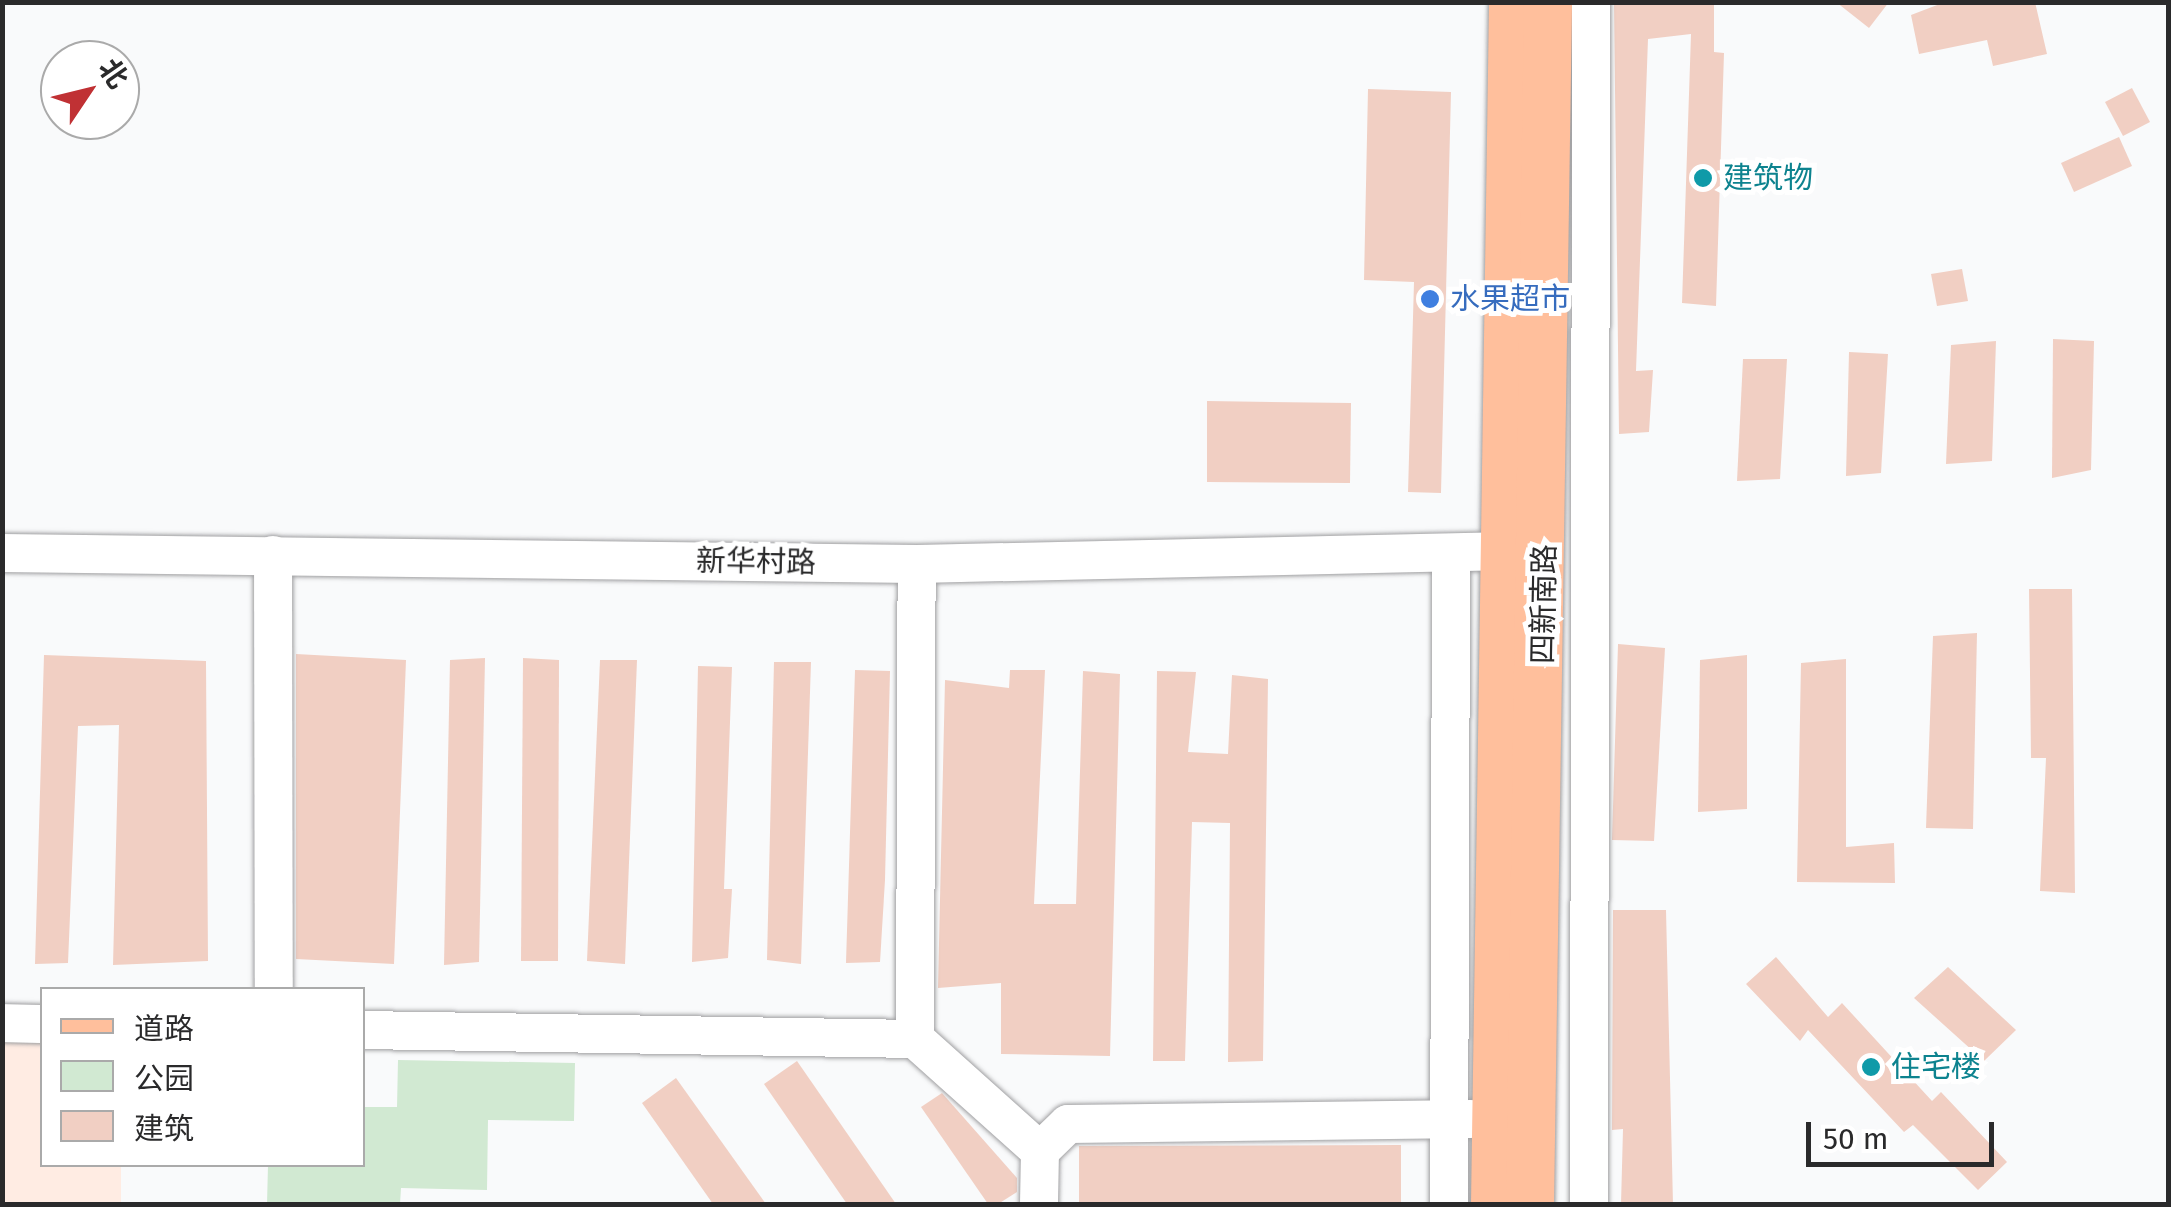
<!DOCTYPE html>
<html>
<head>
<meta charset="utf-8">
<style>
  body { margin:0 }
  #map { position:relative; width:2171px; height:1207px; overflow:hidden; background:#f9fafb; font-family:"Fira Sans","Noto Sans SC",sans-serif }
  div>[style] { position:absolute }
  .education>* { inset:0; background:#ffece3 }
  .green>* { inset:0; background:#d1e9d2 }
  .building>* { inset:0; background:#f1cfc3 }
  .roads { filter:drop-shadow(0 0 2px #a0a0a2) drop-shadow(0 0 2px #a0a0a2) }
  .minor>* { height:38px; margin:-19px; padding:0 19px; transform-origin:19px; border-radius:19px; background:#fff }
  .major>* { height:48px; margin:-24px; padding:0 24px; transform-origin:24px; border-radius:24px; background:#ffbf9c }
  .dots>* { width:28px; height:28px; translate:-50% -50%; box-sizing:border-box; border:5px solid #fff; border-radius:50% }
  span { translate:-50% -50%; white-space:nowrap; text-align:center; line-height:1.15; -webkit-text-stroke:10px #fff; paint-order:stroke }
  .culture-label { font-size:30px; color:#0d838f }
  .left { translate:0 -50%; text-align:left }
  .shop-label { font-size:30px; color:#366cbe }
  .street-label { font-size:30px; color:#2a2a2b }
  .frame { position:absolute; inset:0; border:5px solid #2a2a2b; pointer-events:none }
  .legend { position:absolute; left:40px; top:987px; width:325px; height:180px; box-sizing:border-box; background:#fff; border:2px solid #aaa; margin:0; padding:12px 18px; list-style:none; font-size:30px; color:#2a2a2b }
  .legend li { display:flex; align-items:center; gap:20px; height:50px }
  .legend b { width:50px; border:2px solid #aaa }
  .north { position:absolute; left:40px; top:40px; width:100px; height:100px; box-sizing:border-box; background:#fff; border:2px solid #aaa; border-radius:50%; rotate:55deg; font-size:28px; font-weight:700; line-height:40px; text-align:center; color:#2a2a2b }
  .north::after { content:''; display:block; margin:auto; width:35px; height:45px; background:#c03134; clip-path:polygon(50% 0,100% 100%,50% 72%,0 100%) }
  .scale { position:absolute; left:1806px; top:1122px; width:188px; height:45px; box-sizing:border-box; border:5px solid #2a2a2b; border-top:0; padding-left:12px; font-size:30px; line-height:35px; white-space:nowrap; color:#2a2a2b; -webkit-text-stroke:8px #fff; paint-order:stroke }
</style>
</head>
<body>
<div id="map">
  <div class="education">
    <div style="clip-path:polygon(3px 1039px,42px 1039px,42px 1164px,121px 1165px,121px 1204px,3px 1204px)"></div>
  </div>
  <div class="green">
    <div style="clip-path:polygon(398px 1060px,575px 1063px,574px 1121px,488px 1120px,487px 1190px,401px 1188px,400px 1204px,267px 1204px,268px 1165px,362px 1164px,363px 1107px,397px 1107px)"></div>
  </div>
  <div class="building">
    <div style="clip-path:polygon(1614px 2px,1714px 2px,1714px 52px,1724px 53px,1716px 306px,1682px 303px,1691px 34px,1648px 39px,1636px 371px,1653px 370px,1649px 432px,1619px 434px)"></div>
    <div style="clip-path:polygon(1836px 2px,1889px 2px,1869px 28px)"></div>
    <div style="clip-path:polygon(1945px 2px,2035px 2px,2047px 54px,1993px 66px,1987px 40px,1919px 54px,1911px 15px)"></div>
    <div style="clip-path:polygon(2132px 88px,2150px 122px,2123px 136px,2105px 102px)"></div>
    <div style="clip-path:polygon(1368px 89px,1451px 92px,1441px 493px,1408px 492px,1414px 282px,1364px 280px)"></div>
    <div style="clip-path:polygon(2119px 137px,2132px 166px,2074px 192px,2061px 163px)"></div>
    <div style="clip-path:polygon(1962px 269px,1968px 301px,1937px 306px,1931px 274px)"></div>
    <div style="clip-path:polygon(2053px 339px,2094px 341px,2091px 470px,2052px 478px)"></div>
    <div style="clip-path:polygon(1996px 341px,1992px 461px,1946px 464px,1951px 345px)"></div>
    <div style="clip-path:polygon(1849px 352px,1888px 354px,1881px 473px,1846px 476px)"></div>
    <div style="clip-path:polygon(1743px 359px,1787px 359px,1780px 479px,1737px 481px)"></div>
    <div style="clip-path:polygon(1207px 401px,1351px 403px,1350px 483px,1207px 482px)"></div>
    <div style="clip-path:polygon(2029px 589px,2072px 589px,2075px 893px,2040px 891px,2046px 758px,2031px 758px)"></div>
    <div style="clip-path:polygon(1977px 633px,1973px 829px,1926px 828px,1933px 636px)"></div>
    <div style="clip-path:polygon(1618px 644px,1665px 648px,1654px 841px,1612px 840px)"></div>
    <div style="clip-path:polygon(296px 654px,406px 660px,394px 964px,296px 959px)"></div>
    <div style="clip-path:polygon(44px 655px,206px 661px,208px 961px,113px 965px,119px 725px,78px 726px,68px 963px,35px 964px)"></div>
    <div style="clip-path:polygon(1747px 655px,1747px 809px,1698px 812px,1700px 660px)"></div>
    <div style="clip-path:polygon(485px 658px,479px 962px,444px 965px,450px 660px)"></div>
    <div style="clip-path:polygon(523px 658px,559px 660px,558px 961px,521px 961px)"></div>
    <div style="clip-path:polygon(1846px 659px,1846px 847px,1894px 843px,1895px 883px,1797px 882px,1801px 663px)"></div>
    <div style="clip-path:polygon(600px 660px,637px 660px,625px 964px,587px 961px)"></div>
    <div style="clip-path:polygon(774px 662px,811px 662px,801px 964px,767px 960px)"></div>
    <div style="clip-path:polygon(698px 666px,732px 667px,724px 889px,732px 889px,728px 958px,692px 962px)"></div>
    <div style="clip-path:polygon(855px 670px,890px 671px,885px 880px,880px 962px,846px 963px)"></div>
    <div style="clip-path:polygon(1010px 670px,1045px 670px,1034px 904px,1076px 904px,1083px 671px,1120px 674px,1110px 1056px,1001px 1054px,1001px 983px,938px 988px,945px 680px,1009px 688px)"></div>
    <div style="clip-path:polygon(1157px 671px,1196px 672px,1188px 752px,1228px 754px,1232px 675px,1268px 679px,1263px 1061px,1228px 1062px,1230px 823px,1192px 822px,1185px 1061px,1153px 1061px)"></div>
    <div style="clip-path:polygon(1613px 910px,1666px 910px,1673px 1204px,1621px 1204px,1623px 1129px,1612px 1130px)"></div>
    <div style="clip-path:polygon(1776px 957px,1828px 1017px,1842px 1003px,1932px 1101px,1941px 1092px,2007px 1162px,1978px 1190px,1913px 1125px,1904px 1132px,1808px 1030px,1800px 1041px,1746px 984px)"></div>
    <div style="clip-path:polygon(1948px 967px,2016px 1030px,1984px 1061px,1914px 998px)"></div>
    <div style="clip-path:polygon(797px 1061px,896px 1204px,847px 1204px,764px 1084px)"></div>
    <div style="clip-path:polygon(676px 1078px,766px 1204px,713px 1204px,642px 1103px)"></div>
    <div style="clip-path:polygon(942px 1093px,1017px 1178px,1017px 1192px,998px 1204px,988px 1204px,921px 1107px)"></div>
    <div style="clip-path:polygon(1401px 1145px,1401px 1204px,1079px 1204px,1079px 1146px)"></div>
  </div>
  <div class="roads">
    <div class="minor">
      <div style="left:2px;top:553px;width:915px;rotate:0.69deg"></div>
      <div style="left:917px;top:564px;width:593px;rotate:-1.26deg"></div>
      <div style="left:273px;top:555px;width:435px;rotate:89.9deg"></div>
      <div style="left:2px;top:1023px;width:40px;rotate:1.4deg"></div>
      <div style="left:362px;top:1030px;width:553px;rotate:0.93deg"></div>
      <div style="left:915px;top:1039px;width:168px;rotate:41.9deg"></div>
      <div style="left:1040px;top:1151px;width:53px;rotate:91.1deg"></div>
      <div style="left:915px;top:1039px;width:475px;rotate:-89.8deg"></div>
      <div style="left:1040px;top:1151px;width:39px;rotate:-44deg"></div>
      <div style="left:1068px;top:1124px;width:403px;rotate:-0.7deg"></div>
      <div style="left:1449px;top:1204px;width:651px;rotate:-89.82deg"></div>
      <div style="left:1589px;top:1204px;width:1202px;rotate:-89.9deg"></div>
    </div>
    <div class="major">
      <div style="left:1495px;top:1204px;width:1202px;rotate:-89.14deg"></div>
      <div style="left:1530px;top:1204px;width:1202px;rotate:-89.14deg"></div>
    </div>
  </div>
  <div class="dots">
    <div style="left:1703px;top:178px;background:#0f9aa8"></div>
    <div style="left:1430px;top:299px;background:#3f7fe0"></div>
    <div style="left:1871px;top:1067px;background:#0f9aa8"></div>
  </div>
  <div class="culture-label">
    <span class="left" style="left:1723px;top:178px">建筑物</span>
    <span class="left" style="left:1891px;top:1067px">住宅楼</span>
  </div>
  <div class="shop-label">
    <span class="left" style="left:1450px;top:299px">水果超市</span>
  </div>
  <div class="street-label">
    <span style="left:756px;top:562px;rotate:1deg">新华村路</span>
    <span style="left:1544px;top:604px;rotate:-89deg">四新南路</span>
  </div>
  <div class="frame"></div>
  <ul class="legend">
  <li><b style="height:12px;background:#ffbf9c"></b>道路</li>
  <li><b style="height:28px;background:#d1e9d2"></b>公园</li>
  <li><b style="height:28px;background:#f1cfc3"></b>建筑</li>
  </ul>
  <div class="north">北</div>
  <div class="scale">50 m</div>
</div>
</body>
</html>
